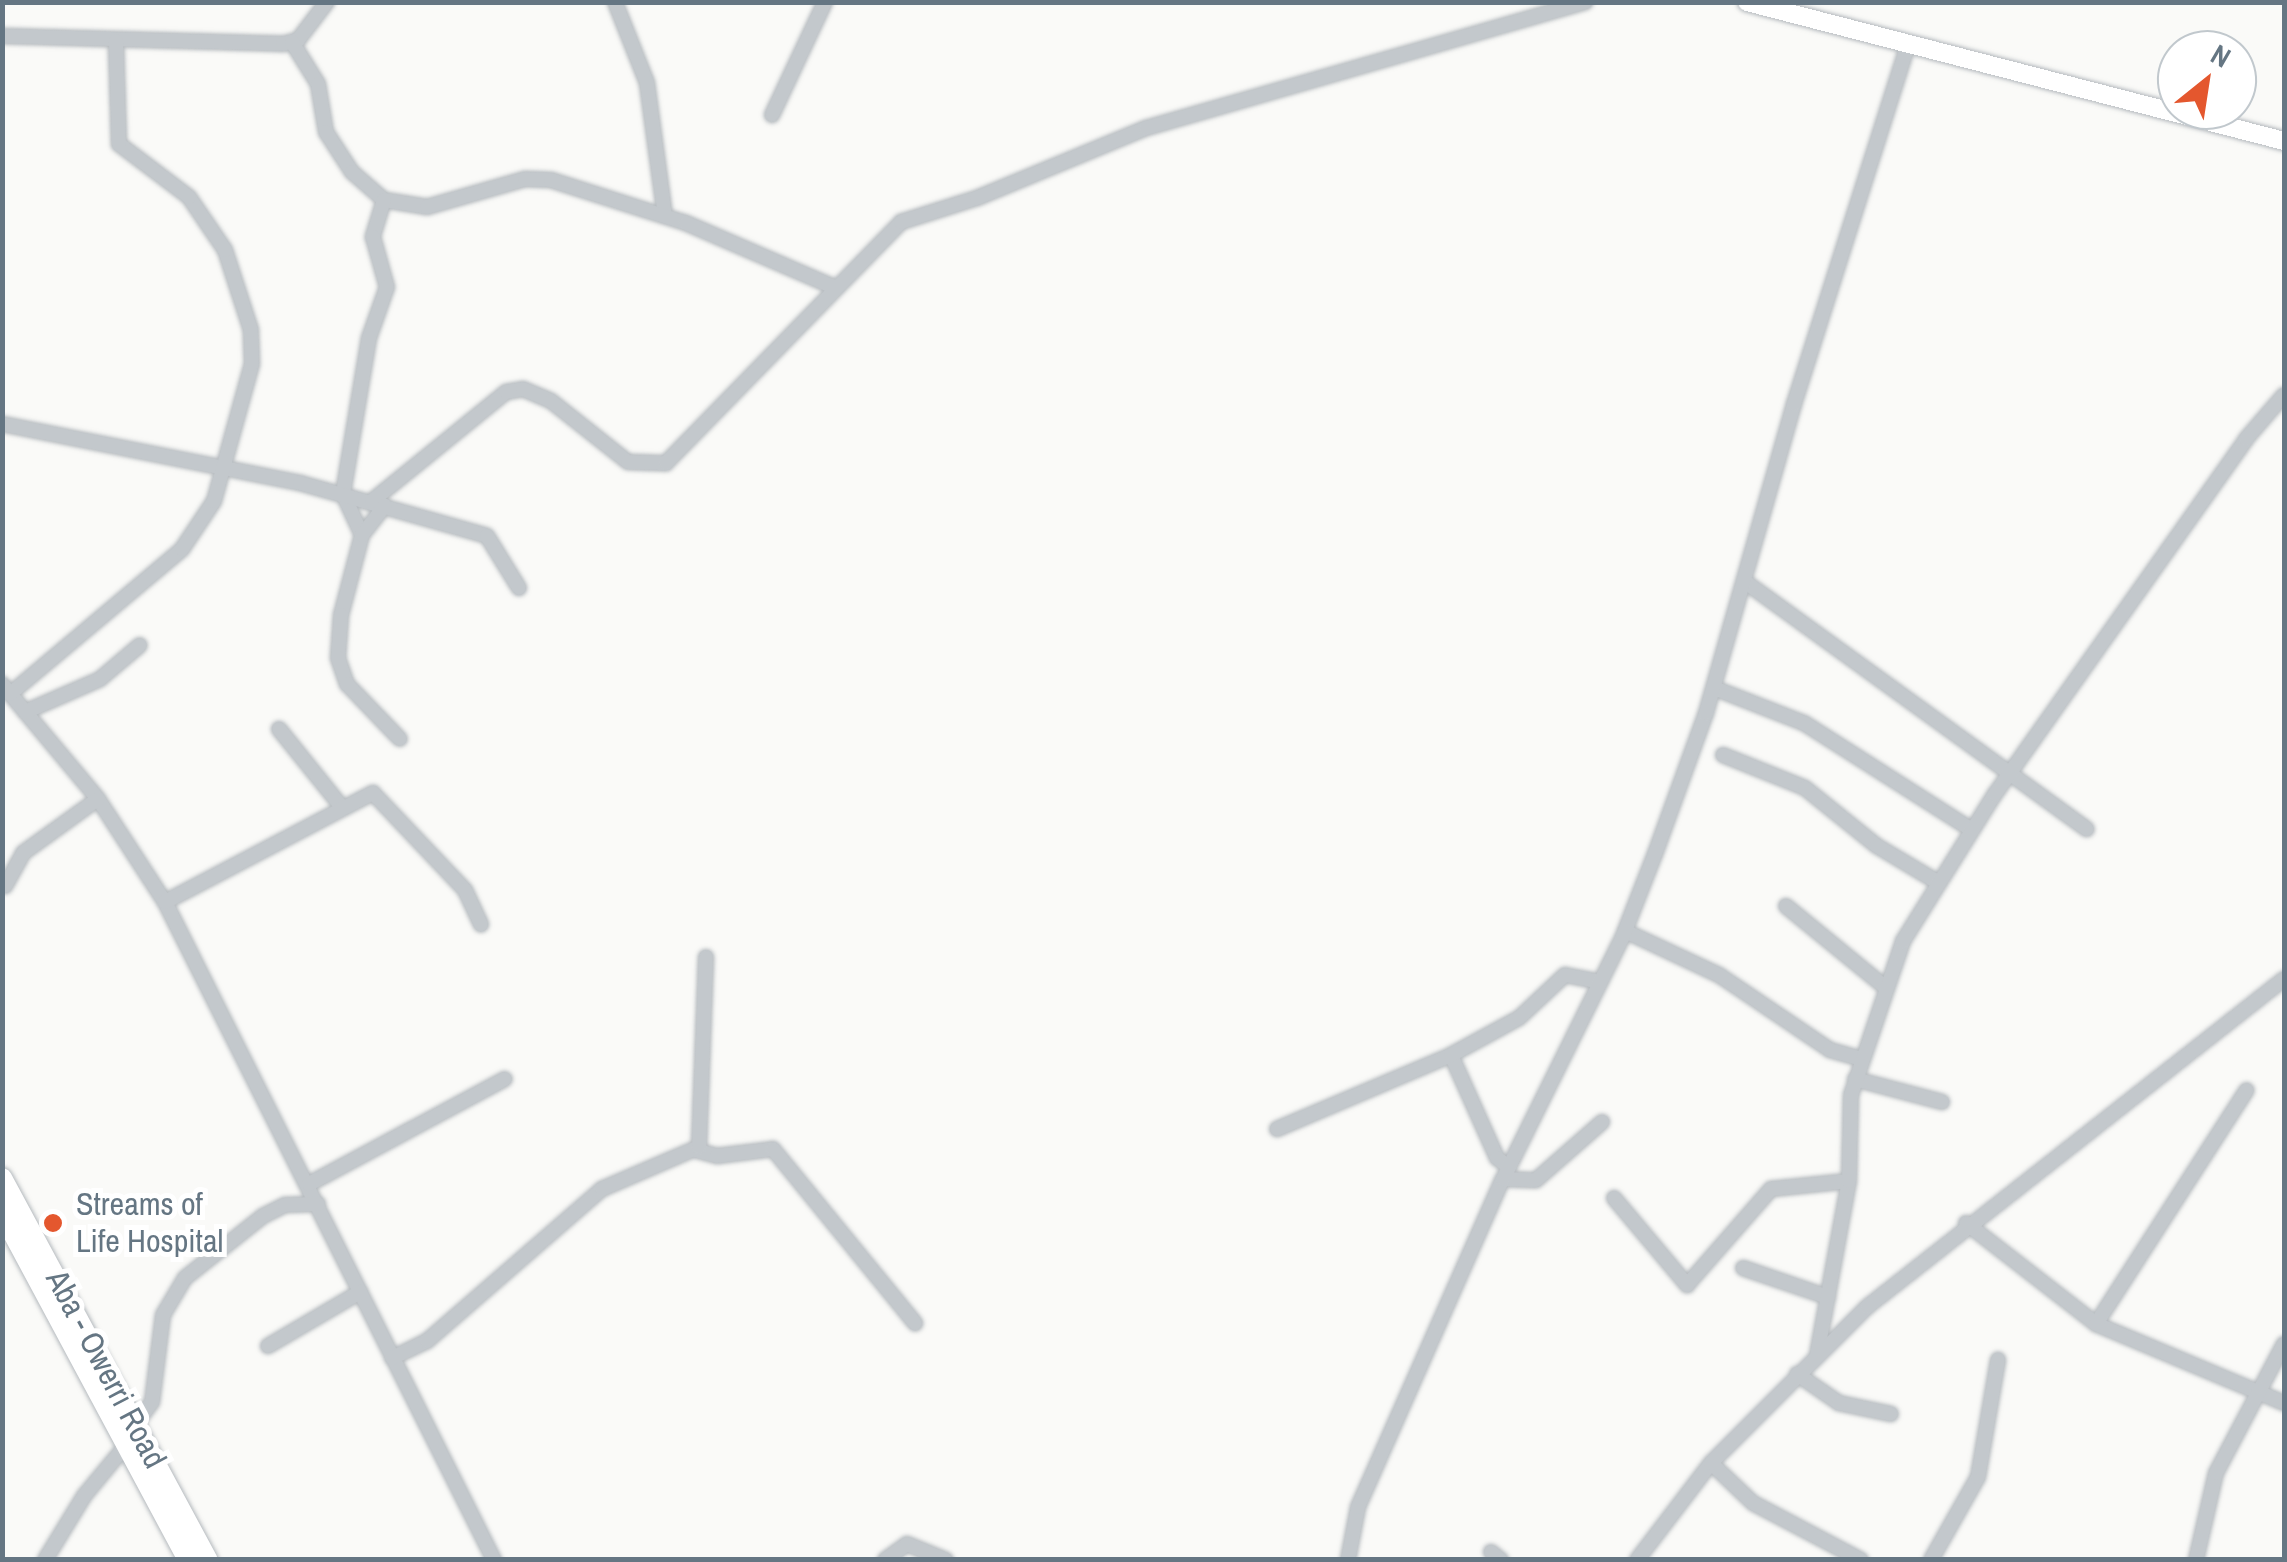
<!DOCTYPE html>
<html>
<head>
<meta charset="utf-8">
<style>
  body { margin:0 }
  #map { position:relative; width:2287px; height:1562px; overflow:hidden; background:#fafaf8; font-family:"Archivo Narrow",sans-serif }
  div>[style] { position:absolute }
  .roads { filter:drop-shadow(0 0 2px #b5babe) drop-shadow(0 0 2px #b5babe) }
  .minor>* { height:14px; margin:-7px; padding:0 7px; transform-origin:7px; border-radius:7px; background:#c3c8cc }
  .major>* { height:18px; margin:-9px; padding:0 9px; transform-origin:9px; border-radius:9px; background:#fff }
  .highway>* { height:20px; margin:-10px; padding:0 10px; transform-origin:10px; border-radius:10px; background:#fff }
  .dots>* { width:28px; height:28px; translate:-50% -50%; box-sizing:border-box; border:5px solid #fff; border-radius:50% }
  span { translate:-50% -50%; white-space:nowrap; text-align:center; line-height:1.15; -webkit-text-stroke:10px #fff; paint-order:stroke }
  .poi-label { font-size:32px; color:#657683 }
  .left { translate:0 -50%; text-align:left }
  .street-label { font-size:32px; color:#657683 }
  .frame { position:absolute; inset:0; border:5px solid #657683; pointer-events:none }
  .north { position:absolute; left:2157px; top:30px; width:100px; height:100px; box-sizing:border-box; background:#fff; border:2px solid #c1c8cd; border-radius:50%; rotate:30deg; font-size:28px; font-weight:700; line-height:40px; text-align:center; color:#657683 }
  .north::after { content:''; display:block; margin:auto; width:35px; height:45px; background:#e4572e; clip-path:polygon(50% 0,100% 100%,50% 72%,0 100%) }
</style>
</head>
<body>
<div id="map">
  <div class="roads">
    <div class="minor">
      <div style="left:615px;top:2px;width:87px;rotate:68.4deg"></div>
      <div style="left:647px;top:83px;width:134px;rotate:82.3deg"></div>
      <div style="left:2px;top:36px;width:281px;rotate:1.6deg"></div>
      <div style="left:283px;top:44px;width:16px;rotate:-15deg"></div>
      <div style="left:298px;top:40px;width:48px;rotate:-52.7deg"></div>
      <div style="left:292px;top:42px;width:49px;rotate:58.2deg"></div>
      <div style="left:318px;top:84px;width:49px;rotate:80.5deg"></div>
      <div style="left:326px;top:132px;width:48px;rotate:57deg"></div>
      <div style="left:352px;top:172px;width:43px;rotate:41.2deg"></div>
      <div style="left:384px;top:200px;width:44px;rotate:9.2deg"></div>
      <div style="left:427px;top:207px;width:102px;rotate:-15.9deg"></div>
      <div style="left:525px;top:179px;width:26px;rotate:2deg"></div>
      <div style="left:551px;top:180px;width:142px;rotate:17.7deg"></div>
      <div style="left:686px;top:223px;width:161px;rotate:23.4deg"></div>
      <div style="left:772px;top:115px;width:125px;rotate:-64.9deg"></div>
      <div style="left:384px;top:200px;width:39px;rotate:107deg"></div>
      <div style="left:373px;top:237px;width:52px;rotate:74.4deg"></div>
      <div style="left:387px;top:287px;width:54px;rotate:109.4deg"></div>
      <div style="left:369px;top:338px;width:158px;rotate:99.5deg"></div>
      <div style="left:343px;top:494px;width:45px;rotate:65.1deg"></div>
      <div style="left:362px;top:535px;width:83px;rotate:104.7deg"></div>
      <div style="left:341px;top:615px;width:43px;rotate:94deg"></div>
      <div style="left:338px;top:658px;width:28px;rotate:71deg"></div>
      <div style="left:347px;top:684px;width:76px;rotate:46.1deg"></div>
      <div style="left:2px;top:424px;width:304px;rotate:11.2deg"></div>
      <div style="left:300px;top:483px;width:194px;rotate:15.8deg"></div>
      <div style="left:487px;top:536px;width:61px;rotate:58.4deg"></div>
      <div style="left:372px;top:501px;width:173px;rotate:-39.1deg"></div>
      <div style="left:506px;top:392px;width:17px;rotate:-10deg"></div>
      <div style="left:523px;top:389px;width:30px;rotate:23deg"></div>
      <div style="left:551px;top:401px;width:98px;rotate:38.4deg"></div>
      <div style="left:628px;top:462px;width:38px;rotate:2deg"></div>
      <div style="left:666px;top:463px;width:337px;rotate:-45.7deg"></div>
      <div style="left:901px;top:222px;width:80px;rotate:-17.5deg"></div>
      <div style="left:977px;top:198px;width:183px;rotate:-22.5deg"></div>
      <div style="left:1146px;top:128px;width:457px;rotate:-16deg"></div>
      <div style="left:362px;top:535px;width:37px;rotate:-52deg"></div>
      <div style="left:1744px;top:581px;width:423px;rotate:35.9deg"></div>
      <div style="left:2px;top:684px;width:150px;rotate:50.1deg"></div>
      <div style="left:98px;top:799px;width:123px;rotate:57deg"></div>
      <div style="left:165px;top:902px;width:736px;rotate:63.43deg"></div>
      <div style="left:1714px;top:688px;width:97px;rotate:21.3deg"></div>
      <div style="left:1804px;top:723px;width:199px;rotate:32.5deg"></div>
      <div style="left:10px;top:694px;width:225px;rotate:-40.1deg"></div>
      <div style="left:182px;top:549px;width:58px;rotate:-56.3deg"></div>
      <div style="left:214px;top:501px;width:142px;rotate:-74.5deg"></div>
      <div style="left:252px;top:364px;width:34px;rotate:-92deg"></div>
      <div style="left:251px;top:330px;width:84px;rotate:-108deg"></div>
      <div style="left:225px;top:250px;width:64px;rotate:-124.2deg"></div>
      <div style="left:189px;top:197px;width:88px;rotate:-142.9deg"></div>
      <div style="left:119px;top:144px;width:103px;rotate:-91.7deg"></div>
      <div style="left:25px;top:712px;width:82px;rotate:-23.7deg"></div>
      <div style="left:100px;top:679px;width:52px;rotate:-40.4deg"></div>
      <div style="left:279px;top:729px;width:99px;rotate:51.2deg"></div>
      <div style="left:1723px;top:755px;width:88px;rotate:21.9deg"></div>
      <div style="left:1805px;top:788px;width:92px;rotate:38.9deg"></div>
      <div style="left:1877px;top:846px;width:72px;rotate:30.8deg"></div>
      <div style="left:5px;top:886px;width:38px;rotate:-61deg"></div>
      <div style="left:23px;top:853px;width:92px;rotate:-35.8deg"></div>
      <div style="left:165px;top:902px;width:235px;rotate:-27.7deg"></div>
      <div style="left:373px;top:793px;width:134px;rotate:46.5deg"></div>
      <div style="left:465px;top:890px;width:38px;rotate:65deg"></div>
      <div style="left:1786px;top:906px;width:128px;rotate:39.3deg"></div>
      <div style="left:1625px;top:931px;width:104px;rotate:25.1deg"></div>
      <div style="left:1719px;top:975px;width:134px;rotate:34deg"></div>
      <div style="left:1830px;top:1050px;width:32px;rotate:16deg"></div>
      <div style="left:1451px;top:1055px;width:113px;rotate:65.9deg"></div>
      <div style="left:1497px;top:1158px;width:15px;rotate:37deg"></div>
      <div style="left:1855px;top:1079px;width:90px;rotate:14.8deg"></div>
      <div style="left:1277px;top:1129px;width:189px;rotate:-23deg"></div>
      <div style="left:1451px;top:1055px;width:77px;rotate:-28.6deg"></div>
      <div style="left:1519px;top:1018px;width:63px;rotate:-43.1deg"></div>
      <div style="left:1565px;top:975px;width:36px;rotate:11deg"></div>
      <div style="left:695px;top:1150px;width:23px;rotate:15deg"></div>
      <div style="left:717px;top:1156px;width:56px;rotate:-7.1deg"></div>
      <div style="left:773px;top:1149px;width:225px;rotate:50.8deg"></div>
      <div style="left:1503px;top:1179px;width:33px;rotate:2deg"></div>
      <div style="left:1536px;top:1180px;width:88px;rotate:-41.3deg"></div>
      <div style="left:309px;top:1184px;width:222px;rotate:-28.2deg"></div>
      <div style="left:1614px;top:1198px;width:114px;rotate:50deg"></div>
      <div style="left:1687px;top:1285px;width:128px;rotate:-48.8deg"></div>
      <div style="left:1771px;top:1189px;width:78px;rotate:-5.9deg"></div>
      <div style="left:1966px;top:1223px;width:165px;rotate:37.8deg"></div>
      <div style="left:2096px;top:1324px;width:204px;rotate:22.8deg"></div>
      <div style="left:1743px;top:1268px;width:90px;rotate:18.8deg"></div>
      <div style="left:2096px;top:1324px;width:278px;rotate:-57.2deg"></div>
      <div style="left:268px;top:1346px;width:107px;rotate:-30.4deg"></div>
      <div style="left:1817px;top:1355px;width:177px;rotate:-79.6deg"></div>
      <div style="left:1849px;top:1181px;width:86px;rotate:-88.7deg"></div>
      <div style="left:1851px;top:1095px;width:163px;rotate:-71.3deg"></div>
      <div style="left:1903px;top:941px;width:173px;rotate:-58deg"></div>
      <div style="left:1995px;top:794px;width:435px;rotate:-54.7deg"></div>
      <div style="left:2246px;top:439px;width:58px;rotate:-49.2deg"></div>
      <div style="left:392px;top:1358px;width:39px;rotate:-26deg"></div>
      <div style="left:427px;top:1341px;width:232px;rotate:-41deg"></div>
      <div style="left:602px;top:1189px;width:106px;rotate:-23.4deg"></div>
      <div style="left:699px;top:1147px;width:190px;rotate:-87.9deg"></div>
      <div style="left:1797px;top:1374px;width:51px;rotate:34.6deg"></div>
      <div style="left:1839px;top:1403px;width:53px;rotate:11.9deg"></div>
      <div style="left:136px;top:1424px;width:27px;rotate:-54deg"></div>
      <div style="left:152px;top:1402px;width:88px;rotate:-82.8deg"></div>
      <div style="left:163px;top:1315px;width:43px;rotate:-59.3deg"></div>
      <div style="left:185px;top:1278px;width:100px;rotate:-38.5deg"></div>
      <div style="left:263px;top:1216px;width:25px;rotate:-27deg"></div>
      <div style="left:285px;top:1205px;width:33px;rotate:-2deg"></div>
      <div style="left:1711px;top:1463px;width:58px;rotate:43.6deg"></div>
      <div style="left:1753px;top:1503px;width:122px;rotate:27.8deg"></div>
      <div style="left:1491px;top:1552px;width:13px;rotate:39deg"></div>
      <div style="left:45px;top:1560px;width:75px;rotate:-58.6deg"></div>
      <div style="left:84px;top:1496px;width:67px;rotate:-50.4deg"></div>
      <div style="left:885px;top:1560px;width:27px;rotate:-36deg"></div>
      <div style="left:907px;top:1544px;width:42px;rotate:22.3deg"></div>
      <div style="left:1348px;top:1560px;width:54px;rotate:-79.3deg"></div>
      <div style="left:1358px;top:1507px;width:359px;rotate:-66.2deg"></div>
      <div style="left:1503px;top:1179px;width:271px;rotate:-63.7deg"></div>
      <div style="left:1623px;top:936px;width:88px;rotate:-68.7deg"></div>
      <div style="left:1655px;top:854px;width:150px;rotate:-70.1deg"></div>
      <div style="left:1706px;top:713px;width:321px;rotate:-74.1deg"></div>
      <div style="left:1794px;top:404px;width:378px;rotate:-72.4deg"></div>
      <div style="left:1637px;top:1560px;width:122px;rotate:-52.7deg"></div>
      <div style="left:1711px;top:1463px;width:221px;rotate:-45deg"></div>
      <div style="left:1867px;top:1307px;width:531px;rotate:-38.19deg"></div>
      <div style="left:1931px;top:1560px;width:95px;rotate:-60.5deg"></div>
      <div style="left:1978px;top:1477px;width:119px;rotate:-80.3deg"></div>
      <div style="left:2196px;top:1560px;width:89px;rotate:-77.1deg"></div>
      <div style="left:2216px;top:1473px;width:146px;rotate:-62.2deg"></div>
    </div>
    <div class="major">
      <div style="left:1747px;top:2px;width:555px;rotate:14.51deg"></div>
    </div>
    <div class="highway">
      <div style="left:2px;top:1178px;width:434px;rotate:61.7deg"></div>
      <div style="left:2px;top:1213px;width:394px;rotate:61.8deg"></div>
    </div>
  </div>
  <div class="dots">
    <div style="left:53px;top:1223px;background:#e4572e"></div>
  </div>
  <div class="poi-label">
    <span class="left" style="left:76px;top:1223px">Streams of<br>Life Hospital</span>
  </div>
  <div class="street-label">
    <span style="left:106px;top:1369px;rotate:62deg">Aba - Owerri Road</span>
  </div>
  <div class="frame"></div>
  <div class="north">N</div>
</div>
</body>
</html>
